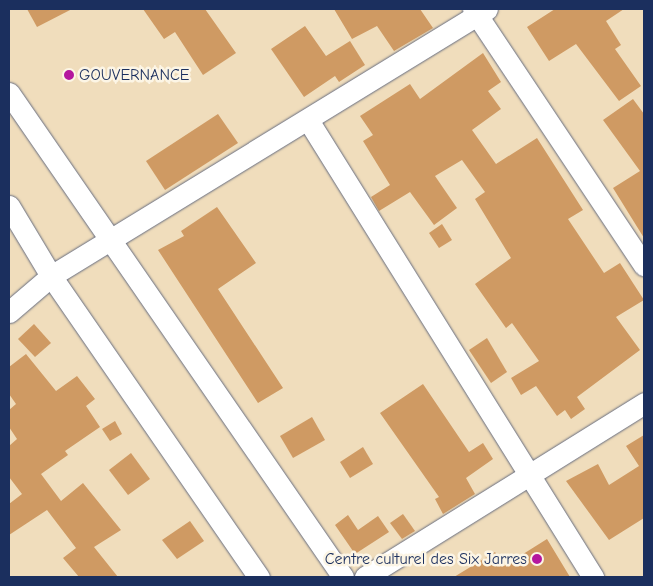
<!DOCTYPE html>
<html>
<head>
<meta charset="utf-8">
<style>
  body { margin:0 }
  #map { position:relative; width:653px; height:586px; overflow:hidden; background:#f0ddbc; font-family:"Comic Neue",sans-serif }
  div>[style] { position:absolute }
  .building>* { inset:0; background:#cf9a63 }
  .roads { filter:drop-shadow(0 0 1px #666c7f) drop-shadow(0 0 1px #666c7f) }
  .minor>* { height:21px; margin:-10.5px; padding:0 10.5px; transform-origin:10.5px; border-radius:10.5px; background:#fff }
  .dots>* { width:14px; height:14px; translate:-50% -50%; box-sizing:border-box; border:2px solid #fcf5e5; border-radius:50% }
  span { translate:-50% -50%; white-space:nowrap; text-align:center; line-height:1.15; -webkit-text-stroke:5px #fcf5e5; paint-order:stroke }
  .poi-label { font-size:16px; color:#1b2f5e }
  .left { translate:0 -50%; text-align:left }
  .right { translate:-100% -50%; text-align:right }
  .frame { position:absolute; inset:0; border:10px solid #1b2f5e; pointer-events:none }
</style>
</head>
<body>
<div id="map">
  <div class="building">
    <div style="clip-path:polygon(27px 9px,72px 9px,37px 27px)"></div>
    <div style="clip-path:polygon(143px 9px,205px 9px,236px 53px,203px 75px,175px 32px,164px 39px)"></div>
    <div style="clip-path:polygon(334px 9px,420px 9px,433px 28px,394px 51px,377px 26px,352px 39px)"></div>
    <div style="clip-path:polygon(555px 9px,624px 9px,606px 21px,621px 45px,615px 49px,641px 86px,619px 101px,576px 44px,549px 61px,527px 27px)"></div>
    <div style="clip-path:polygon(305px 26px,326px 56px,350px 41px,365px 65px,339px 82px,335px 76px,304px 97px,271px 49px)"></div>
    <div style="clip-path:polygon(483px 53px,501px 82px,488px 91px,501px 109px,472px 130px,496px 164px,537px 138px,583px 210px,568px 219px,604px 273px,620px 263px,644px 300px,616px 317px,640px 350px,577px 397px,585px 409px,571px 419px,565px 410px,557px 416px,536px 386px,521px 395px,511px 378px,539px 361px,512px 323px,506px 328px,475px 284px,511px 258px,475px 199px,485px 192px,462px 160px,435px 176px,457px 208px,434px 225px,410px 192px,379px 211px,371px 197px,390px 185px,363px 141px,373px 135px,360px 116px,410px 84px,420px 99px)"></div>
    <div style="clip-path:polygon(633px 99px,644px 114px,644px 238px,613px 188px,640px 171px,603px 120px)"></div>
    <div style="clip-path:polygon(218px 114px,238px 143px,165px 190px,146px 161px)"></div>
    <div style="clip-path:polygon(217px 207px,256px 263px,218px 289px,283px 388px,258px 403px,158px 250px,184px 236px,181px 231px)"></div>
    <div style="clip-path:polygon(442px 224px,452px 240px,439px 248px,429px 233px)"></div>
    <div style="clip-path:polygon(34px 324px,51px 343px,35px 357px,18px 339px)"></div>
    <div style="clip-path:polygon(487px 338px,507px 372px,491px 383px,469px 350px)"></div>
    <div style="clip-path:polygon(26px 354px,56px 391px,77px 376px,95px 399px,86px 406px,100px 427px,65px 451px,68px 455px,41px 474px,61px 501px,83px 483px,121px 530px,94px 547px,118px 577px,79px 577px,63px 558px,76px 548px,47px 510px,9px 535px,9px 504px,22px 494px,9px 477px,9px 446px,17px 439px,9px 427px,9px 410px,16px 404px,9px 394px,9px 367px)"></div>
    <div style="clip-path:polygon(423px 384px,469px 452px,483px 443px,493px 459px,466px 478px,475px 494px,443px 514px,435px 499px,439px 497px,380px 413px)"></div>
    <div style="clip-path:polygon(312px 417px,325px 440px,293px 458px,280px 436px)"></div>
    <div style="clip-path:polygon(115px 421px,122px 434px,110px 441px,102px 429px)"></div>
    <div style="clip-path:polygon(644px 435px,644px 518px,609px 540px,566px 481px,598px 464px,609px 485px,639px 466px,626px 446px)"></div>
    <div style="clip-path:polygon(363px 447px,373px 464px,350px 478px,340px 462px)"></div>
    <div style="clip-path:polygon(131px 453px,150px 479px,128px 495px,109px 470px)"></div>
    <div style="clip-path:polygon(403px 514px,415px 531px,402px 539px,390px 523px)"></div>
    <div style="clip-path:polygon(348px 515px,358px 530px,378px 516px,389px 532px,355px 554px,335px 525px)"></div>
    <div style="clip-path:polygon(190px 521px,204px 541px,177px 559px,162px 540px)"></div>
    <div style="clip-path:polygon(547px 539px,570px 577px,454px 577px,495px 552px,504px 566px)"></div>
  </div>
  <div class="roads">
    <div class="minor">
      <div style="left:473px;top:9px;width:308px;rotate:56.3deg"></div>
      <div style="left:9px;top:93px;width:588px;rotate:55.39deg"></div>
      <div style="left:308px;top:120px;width:539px;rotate:58.05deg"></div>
      <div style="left:9px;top:206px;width:82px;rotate:59deg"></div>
      <div style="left:51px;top:276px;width:366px;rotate:55.4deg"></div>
      <div style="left:9px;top:312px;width:55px;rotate:-40.6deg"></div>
      <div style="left:51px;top:276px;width:511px;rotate:-31.48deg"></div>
      <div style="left:365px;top:577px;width:329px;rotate:-31.9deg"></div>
    </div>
  </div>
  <div class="dots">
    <div style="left:69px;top:75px;background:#b5179e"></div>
    <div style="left:537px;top:559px;background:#b5179e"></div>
  </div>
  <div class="poi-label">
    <span class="left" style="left:79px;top:75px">GOUVERNANCE</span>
    <span class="right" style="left:527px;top:559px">Centre culturel des Six Jarres</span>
  </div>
  <div class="frame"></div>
</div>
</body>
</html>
